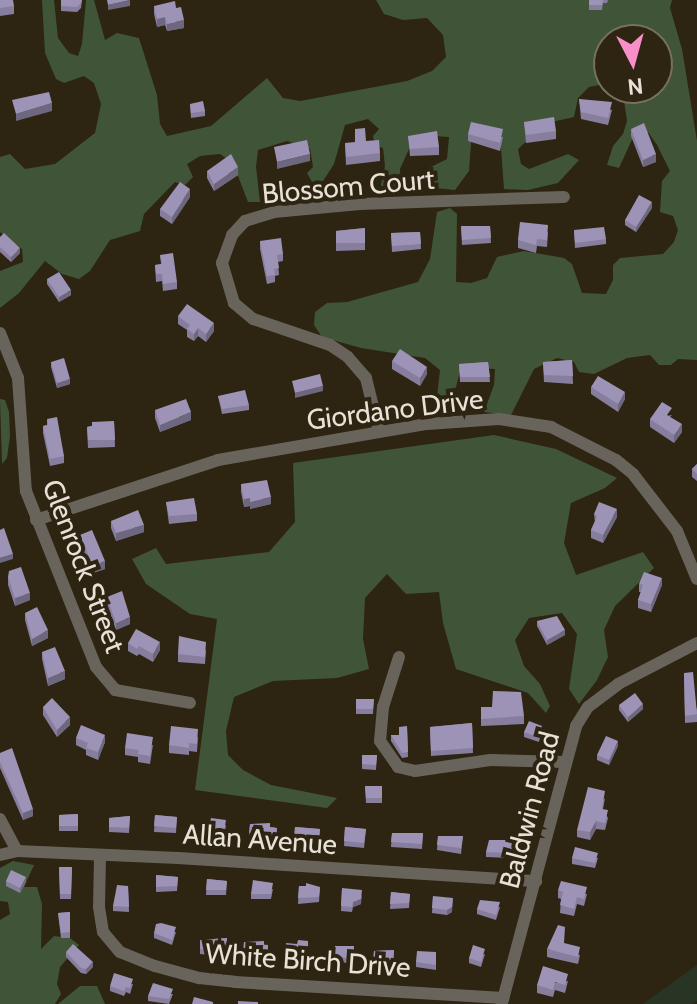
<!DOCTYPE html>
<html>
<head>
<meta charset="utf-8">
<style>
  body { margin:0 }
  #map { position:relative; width:697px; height:1004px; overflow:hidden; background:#2d2412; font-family:Cabin,sans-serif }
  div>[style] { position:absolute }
  .green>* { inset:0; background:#293524 }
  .forest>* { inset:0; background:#405537 }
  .minor>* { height:12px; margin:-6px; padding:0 6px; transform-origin:6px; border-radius:6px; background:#69645b }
  .wall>* { inset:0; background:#877e9d }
  .shaded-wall>* { inset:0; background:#6e6780 }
  .building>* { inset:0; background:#9d93b7 }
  span { translate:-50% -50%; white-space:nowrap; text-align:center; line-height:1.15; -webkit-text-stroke:8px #2d2412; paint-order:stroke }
  .street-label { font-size:28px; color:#e7e1d6 }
  .north { position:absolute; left:593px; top:24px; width:80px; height:80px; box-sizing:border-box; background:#2d2412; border:2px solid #777060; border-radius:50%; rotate:174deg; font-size:22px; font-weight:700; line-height:32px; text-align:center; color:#e7e1d6 }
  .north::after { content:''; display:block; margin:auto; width:28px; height:36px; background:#f98fc9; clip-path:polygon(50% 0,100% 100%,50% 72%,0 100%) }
</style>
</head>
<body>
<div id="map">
  <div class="green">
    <div style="clip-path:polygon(697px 965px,697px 1001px,692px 1004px,643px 1004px)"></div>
  </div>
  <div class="forest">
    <div style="clip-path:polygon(42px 0,54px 0,58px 38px,69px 53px,78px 56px,82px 44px,86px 0,94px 0,105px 40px,117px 33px,139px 38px,157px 95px,160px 124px,167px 136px,211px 126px,267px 78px,283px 98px,300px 101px,407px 81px,432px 71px,446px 57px,443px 35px,427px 18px,403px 20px,384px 14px,376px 0,672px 0,670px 8px,682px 49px,697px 141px,697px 360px,678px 359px,671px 365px,659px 365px,650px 355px,627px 358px,594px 374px,579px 372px,574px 362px,557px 358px,534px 369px,511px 415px,484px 412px,494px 385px,495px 369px,461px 367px,456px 387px,445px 406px,436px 405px,440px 370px,425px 358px,361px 348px,322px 337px,314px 325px,315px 312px,327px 303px,347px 302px,418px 282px,430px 259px,437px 212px,450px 208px,457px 214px,456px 282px,471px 283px,487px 278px,497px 257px,524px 251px,564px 258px,572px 264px,582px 293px,606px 294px,613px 280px,613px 265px,620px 258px,663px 254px,674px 242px,678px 230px,673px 216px,660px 212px,662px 181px,670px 171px,657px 145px,648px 132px,635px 133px,619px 168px,607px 165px,613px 146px,623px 134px,627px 121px,623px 94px,615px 88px,657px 88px,657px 40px,609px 40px,609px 83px,589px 87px,578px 98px,574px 117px,529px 127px,528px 140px,518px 149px,521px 164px,529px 169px,568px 154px,579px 160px,558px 183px,528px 190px,504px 189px,500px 134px,472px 130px,469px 171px,455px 190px,435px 188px,429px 168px,447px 159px,449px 137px,434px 136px,414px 138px,400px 169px,401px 189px,388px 191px,381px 185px,385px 166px,383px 148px,375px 146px,373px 136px,379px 129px,368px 119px,345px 125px,334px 164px,323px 181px,312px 182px,307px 173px,313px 167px,310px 149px,287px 141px,258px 150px,256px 167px,260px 202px,248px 202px,233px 163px,220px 154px,200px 156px,187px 164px,193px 177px,185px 185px,175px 182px,144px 214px,140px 231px,110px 240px,90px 271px,79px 279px,62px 274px,45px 261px,19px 293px,0 308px,0 271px,23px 262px,22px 249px,0 232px,0 157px,10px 154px,25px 169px,55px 164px,95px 133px,101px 104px,94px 83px,84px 76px,64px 83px,56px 79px,45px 53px)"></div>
    <div style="clip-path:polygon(0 399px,5px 400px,9px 412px,10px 436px,7px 458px,2px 464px)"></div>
    <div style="clip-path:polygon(494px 435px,556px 449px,617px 478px,605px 488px,571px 503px,564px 543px,576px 575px,643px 552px,654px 568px,615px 606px,604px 630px,608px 657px,597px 680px,579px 704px,569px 689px,577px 634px,562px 613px,529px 618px,515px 640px,524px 666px,540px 684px,550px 706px,546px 713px,528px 693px,456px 669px,443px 623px,439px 592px,406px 594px,387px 574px,365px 598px,363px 639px,369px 669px,337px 678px,273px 681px,234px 697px,226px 731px,228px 755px,243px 770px,271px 785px,337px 798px,327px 808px,195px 790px,217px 619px,190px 614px,146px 584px,132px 559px,156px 548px,166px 564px,269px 552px,295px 522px,293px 463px)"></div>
    <div style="clip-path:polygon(13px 861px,34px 865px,24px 887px,37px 887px,42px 904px,41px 949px,54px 936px,70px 938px,79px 945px,60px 967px,57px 984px,61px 994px,55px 1004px,0 1004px,0 920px,10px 914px,8px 902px,0 901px,0 868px)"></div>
    <div style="clip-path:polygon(80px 986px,97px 986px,105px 1004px,58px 1004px)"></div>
  </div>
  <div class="minor">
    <div style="left:0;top:333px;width:48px;rotate:68.2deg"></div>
    <div style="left:18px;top:378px;width:113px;rotate:86deg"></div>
    <div style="left:26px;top:491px;width:189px;rotate:68.3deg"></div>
    <div style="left:96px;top:667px;width:30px;rotate:50deg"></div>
    <div style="left:115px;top:690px;width:76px;rotate:9.8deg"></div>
    <div style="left:379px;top:431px;width:55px;rotate:-103.8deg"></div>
    <div style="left:366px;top:378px;width:28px;rotate:-131deg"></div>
    <div style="left:348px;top:357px;width:22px;rotate:-146deg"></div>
    <div style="left:330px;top:345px;width:81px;rotate:-161.3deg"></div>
    <div style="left:253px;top:319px;width:25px;rotate:-140deg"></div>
    <div style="left:234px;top:303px;width:42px;rotate:-106.7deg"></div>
    <div style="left:222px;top:263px;width:30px;rotate:-70deg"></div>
    <div style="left:232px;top:235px;width:19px;rotate:-47deg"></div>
    <div style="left:245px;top:221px;width:30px;rotate:-17deg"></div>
    <div style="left:274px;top:212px;width:86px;rotate:-5.3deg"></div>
    <div style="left:360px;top:204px;width:204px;rotate:-2deg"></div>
    <div style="left:36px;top:520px;width:192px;rotate:-18.2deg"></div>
    <div style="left:218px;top:460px;width:212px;rotate:-9.8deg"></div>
    <div style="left:427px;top:424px;width:72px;rotate:-4deg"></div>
    <div style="left:499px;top:419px;width:53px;rotate:8.7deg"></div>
    <div style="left:551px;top:427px;width:73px;rotate:26.9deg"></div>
    <div style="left:616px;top:460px;width:22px;rotate:39deg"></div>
    <div style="left:633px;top:474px;width:72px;rotate:52.3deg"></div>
    <div style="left:677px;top:531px;width:52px;rotate:67.4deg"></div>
    <div style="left:399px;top:657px;width:52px;rotate:107.7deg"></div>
    <div style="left:383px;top:707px;width:34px;rotate:95deg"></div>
    <div style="left:380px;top:741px;width:32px;rotate:55deg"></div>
    <div style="left:398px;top:767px;width:17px;rotate:13deg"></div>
    <div style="left:415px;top:771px;width:76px;rotate:-8.3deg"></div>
    <div style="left:490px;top:760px;width:75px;rotate:1.5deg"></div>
    <div style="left:0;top:819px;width:36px;rotate:62deg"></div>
    <div style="left:0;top:855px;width:17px;rotate:-13deg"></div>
    <div style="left:17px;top:851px;width:161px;rotate:2.5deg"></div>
    <div style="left:178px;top:858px;width:359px;rotate:3.7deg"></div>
    <div style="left:100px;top:856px;width:51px;rotate:91.1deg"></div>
    <div style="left:99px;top:907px;width:25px;rotate:81deg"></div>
    <div style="left:103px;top:932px;width:26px;rotate:50deg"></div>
    <div style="left:120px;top:952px;width:38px;rotate:22deg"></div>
    <div style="left:155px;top:966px;width:46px;rotate:15.3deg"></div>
    <div style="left:199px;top:978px;width:36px;rotate:6deg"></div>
    <div style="left:235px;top:982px;width:269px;rotate:3.4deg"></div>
    <div style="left:502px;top:1003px;width:287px;rotate:-75deg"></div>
    <div style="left:576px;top:726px;width:22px;rotate:-58deg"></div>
    <div style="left:588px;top:707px;width:38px;rotate:-37deg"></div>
    <div style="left:618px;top:684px;width:89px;rotate:-27.4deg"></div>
  </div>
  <div class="wall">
    <div style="clip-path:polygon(0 0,14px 6px,14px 14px,0 16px)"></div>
    <div style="clip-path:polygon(61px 0,82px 0,81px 8px,77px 12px,61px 11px)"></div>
    <div style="clip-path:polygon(589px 0,608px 0,607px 3px,603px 3px,602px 10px,589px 10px)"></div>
    <div style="clip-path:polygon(154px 6px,184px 28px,167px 31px,165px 25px,157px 27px,154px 14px)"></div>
    <div style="clip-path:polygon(579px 99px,612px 110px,608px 125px,581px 119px)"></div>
    <div style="clip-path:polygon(190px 104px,205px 111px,205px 116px,191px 118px)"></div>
    <div style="clip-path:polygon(524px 122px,556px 131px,556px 139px,526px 143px)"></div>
    <div style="clip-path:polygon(631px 129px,656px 162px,643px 167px,631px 136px)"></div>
    <div style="clip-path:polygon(468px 134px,503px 137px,500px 151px,468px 141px)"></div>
    <div style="clip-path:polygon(408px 136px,439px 147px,439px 155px,410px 156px)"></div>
    <div style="clip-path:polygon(345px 143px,380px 153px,380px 161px,346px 165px)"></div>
    <div style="clip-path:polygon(207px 171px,238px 175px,214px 191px,207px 178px)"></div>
    <div style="clip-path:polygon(190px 197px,172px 224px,160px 216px,160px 209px)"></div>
    <div style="clip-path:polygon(652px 208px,636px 232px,625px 225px,625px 220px)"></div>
    <div style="clip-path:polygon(461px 226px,490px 226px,491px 243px,462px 245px)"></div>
    <div style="clip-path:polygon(365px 228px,365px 250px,336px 251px,336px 231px)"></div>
    <div style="clip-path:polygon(574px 230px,606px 239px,606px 244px,575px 248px)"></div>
    <div style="clip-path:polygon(420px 232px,421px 249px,392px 252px,391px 233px)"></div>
    <div style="clip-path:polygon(548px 232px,547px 247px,537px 246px,536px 253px,518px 248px,518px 240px)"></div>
    <div style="clip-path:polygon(0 237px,20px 253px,11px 262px,0 252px)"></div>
    <div style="clip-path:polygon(260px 241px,283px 254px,283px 261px,278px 262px,279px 275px,275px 276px,275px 282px,267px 284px,260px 249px)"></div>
    <div style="clip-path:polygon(160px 255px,177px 282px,177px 289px,163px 291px,162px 281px,156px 282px,155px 265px,161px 264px)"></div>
    <div style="clip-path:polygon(47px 279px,71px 295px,59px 302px,47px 284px)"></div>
    <div style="clip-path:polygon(178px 316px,214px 331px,206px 342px,198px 336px,194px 341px,187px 337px,187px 330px,178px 324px)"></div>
    <div style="clip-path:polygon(572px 360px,573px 384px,544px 382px,543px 362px)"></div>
    <div style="clip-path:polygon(392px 361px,427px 374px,420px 386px,392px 369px)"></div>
    <div style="clip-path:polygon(51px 362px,70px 384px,57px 388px,51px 367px)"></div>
    <div style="clip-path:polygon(488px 362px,490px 382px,460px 382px,459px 364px)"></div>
    <div style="clip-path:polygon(591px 387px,625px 399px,618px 412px,591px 394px)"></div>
    <div style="clip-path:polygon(218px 396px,249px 405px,249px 410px,222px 414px)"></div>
    <div style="clip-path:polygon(155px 410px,191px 420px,160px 432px,155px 418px)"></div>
    <div style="clip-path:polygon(672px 415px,670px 417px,682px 432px,674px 443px,650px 427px,650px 419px)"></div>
    <div style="clip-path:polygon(47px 419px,64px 456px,64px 463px,50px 466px,43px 433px,43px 426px,47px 425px)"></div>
    <div style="clip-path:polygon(114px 421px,115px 447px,88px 448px,87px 427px)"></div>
    <div style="clip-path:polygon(697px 464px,697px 481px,692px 477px,692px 469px)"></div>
    <div style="clip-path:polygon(241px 484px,271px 504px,250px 509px,250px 506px,244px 507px,241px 492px)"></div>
    <div style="clip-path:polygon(166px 502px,197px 514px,197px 521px,169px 524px)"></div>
    <div style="clip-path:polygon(594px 514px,617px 517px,603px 543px,591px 538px,591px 530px,595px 522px)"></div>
    <div style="clip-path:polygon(111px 521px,144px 532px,116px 541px,111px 528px)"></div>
    <div style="clip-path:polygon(80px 535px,105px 569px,93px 573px,80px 543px)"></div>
    <div style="clip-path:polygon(8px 577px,30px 600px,15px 606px,8px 585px)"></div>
    <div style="clip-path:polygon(639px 584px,662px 585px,651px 612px,638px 608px,638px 600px,641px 592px,639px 592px)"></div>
    <div style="clip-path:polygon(107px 597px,130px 624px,116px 630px,107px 605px)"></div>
    <div style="clip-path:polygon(25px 613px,48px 638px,32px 646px,25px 620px)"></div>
    <div style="clip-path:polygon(537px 621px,565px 635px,547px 645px,537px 626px)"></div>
    <div style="clip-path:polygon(128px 643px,160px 650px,153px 662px,139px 654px,137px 656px,128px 651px)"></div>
    <div style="clip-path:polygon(206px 650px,205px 664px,178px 662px,178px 654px)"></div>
    <div style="clip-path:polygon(42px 652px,65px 679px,48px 686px,42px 659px)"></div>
    <div style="clip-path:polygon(684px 673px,697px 710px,697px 722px,685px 723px)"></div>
    <div style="clip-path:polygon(356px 699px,374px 699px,373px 714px,356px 714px)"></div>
    <div style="clip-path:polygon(619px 705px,643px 709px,628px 722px,619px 710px)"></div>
    <div style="clip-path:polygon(43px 707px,70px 725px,57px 737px,43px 715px)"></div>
    <div style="clip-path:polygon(481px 707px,524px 716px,524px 724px,481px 726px)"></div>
    <div style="clip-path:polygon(472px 723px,473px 753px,431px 756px,430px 727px)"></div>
    <div style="clip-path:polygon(407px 726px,408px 757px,402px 758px,391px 741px,391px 735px,399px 735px)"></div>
    <div style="clip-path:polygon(542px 731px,539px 742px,524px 737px,524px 732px)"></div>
    <div style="clip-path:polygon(198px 737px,197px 752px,189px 751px,189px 755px,169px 753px,169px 745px)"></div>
    <div style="clip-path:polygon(76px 738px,105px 742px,98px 760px,86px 755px,86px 750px,76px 745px)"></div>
    <div style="clip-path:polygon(153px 745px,150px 764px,138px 762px,138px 757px,125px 755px,125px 748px)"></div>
    <div style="clip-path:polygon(618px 746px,609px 765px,597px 760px,597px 755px)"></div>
    <div style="clip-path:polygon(0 753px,33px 816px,23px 820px,0 768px)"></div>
    <div style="clip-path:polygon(362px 755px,377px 755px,376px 770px,362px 769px)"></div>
    <div style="clip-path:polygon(365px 786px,382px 798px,382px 803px,366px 803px)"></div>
    <div style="clip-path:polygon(605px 798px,603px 809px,608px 818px,605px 830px,596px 829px,590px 840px,577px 837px,577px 830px)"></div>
    <div style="clip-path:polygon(78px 814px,78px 831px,59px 831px,59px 815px)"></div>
    <div style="clip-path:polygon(155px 815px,177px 817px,176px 833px,154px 832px)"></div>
    <div style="clip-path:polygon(130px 816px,129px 833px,109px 832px,109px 818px)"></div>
    <div style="clip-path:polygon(250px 824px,277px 828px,276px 841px,249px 838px)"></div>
    <div style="clip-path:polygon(226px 825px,224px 838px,204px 835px,204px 830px)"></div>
    <div style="clip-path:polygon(295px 827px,320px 829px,319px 843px,294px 843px)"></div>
    <div style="clip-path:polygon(345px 827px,366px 829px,364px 848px,344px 846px)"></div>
    <div style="clip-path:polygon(392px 833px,423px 833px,422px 849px,391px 847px)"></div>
    <div style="clip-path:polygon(438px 836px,463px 836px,461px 854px,437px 850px)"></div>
    <div style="clip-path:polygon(514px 845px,511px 858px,486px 857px,486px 852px)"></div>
    <div style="clip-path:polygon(572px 858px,598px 858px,595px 868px,572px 864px)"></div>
    <div style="clip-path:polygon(59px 867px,72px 867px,71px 899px,60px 899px)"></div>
    <div style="clip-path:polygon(156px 875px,178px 877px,177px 891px,156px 892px)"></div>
    <div style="clip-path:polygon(207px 879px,227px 881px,226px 895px,206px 895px)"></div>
    <div style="clip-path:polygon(6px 881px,26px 882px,20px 893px,6px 886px)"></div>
    <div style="clip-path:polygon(128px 886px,129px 912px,113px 911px,113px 906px)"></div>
    <div style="clip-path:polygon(299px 886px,320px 887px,319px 902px,298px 904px)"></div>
    <div style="clip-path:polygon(342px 888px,361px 904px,353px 907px,352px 912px,341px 911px)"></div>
    <div style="clip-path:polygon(273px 889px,271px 899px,251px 899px,251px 894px)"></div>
    <div style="clip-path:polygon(558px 890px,587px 894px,584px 906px,577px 904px,574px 916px,560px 913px,561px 899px,558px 898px)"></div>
    <div style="clip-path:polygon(391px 892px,410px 894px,409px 908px,390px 909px)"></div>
    <div style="clip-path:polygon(433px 896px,452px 912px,447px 915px,432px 913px)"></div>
    <div style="clip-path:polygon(500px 907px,496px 920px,477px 914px,477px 909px)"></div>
    <div style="clip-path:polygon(70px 912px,70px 938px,61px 938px,58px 913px)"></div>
    <div style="clip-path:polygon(176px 932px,172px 945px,154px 938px,154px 933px)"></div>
    <div style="clip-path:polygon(227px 938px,227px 957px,200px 954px,200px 940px)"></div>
    <div style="clip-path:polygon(308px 941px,308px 963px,285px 960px,285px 955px,297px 944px)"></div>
    <div style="clip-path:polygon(244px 942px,268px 945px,268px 959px,243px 957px)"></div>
    <div style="clip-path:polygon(335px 946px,354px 946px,354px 964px,334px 961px)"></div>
    <div style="clip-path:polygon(547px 949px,580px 955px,578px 964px,547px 957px)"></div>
    <div style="clip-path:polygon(394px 950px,393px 968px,373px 966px,374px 951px)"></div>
    <div style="clip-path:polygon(66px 952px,93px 967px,86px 974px,81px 973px,66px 957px)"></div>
    <div style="clip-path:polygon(436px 952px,436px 970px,416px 967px,416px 962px)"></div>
    <div style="clip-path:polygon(485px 954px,481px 967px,469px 963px,469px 958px)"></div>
    <div style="clip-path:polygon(568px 981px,565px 993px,555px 990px,553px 997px,537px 993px,537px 985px)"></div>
    <div style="clip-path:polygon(133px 984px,130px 994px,126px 992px,124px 996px,110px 991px,110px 986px)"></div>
    <div style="clip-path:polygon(173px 994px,169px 1004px,148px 1001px,148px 996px)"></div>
  </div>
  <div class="shaded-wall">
    <div style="clip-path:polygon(130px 0,130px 6px,108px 10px,108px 5px)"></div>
    <div style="clip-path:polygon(165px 17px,165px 25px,157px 27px,157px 19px)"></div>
    <div style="clip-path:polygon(184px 20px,184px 28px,167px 31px,167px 24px)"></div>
    <div style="clip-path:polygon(52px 103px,52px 111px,16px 121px,16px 114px)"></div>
    <div style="clip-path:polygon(310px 154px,310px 161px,277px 169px,277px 162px)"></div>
    <div style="clip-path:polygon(656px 154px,656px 162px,643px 167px,643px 160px)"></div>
    <div style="clip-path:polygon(238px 167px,238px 175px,214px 191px,214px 184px)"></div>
    <div style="clip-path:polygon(190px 189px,190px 197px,172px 224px,172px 217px)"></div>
    <div style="clip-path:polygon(652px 202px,652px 208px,636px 232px,636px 227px)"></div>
    <div style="clip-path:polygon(20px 248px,20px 253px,11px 262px,11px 257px)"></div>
    <div style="clip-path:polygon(71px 290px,71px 295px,59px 302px,59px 297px)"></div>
    <div style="clip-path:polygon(214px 323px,214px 331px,206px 342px,206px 334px)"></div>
    <div style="clip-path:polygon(198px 328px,198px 336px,194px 341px,194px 334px)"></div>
    <div style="clip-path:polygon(427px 367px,427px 374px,420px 386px,420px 378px)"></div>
    <div style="clip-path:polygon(70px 379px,70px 384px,57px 388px,57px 383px)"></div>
    <div style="clip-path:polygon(323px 386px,323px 391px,295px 398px,295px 393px)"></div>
    <div style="clip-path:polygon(625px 392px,625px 399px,618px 412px,618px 404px)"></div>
    <div style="clip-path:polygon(191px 412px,191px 420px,160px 432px,160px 425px)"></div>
    <div style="clip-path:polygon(682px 424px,682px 432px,674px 443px,674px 435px)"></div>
    <div style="clip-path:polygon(271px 497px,271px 504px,250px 509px,250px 502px)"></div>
    <div style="clip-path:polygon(250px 498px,250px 506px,244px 507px,244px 499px)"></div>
    <div style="clip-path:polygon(617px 509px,617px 517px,603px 543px,603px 535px)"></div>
    <div style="clip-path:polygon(144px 525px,144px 532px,116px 541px,116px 533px)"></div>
    <div style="clip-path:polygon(13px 554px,13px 559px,0 563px,0 558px)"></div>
    <div style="clip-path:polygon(105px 561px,105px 569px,93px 573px,93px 566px)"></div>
    <div style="clip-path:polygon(662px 578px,662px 585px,651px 612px,651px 604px)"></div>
    <div style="clip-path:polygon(30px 593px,30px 600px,15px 606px,15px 598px)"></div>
    <div style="clip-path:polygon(130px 617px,130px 624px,116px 630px,116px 623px)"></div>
    <div style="clip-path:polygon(48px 630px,48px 638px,32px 646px,32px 639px)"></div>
    <div style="clip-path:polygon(565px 630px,565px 635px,547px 645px,547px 640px)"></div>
    <div style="clip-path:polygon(160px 642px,160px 650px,153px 662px,153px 654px)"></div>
    <div style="clip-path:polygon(65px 671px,65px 679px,48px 686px,48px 678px)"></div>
    <div style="clip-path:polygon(643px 704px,643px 709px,628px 722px,628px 717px)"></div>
    <div style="clip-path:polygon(70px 717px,70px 725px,57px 737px,57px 730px)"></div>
    <div style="clip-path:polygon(105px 735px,105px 742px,98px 760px,98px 752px)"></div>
    <div style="clip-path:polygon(618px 741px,618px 746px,609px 765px,609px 760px)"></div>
    <div style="clip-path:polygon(33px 809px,33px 816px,23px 820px,23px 813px)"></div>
    <div style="clip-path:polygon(596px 821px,596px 829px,590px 840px,590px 832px)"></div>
    <div style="clip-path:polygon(26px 877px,26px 882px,20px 893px,20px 888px)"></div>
    <div style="clip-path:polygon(362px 895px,361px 904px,353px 907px,353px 902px)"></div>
    <div style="clip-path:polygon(453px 898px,452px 912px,447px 915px,447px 910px)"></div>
    <div style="clip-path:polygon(93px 962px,93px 967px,86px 974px,86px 969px)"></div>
  </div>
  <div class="building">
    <div style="clip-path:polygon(0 0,13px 0,14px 6px,0 8px)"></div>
    <div style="clip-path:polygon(61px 0,82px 0,81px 3px,77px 7px,61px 6px)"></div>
    <div style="clip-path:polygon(107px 0,130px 0,108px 5px)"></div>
    <div style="clip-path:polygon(589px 0,603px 0,602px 5px,589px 5px)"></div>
    <div style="clip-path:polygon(175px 1px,176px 8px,181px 7px,184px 20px,167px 24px,165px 17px,157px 19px,154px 6px)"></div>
    <div style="clip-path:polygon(49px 92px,52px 103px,16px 114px,12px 100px)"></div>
    <div style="clip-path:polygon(579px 99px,612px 102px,608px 118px,581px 112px)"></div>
    <div style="clip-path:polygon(203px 101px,205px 111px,191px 113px,190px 104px)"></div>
    <div style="clip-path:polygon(554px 117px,556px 131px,526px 135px,524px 122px)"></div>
    <div style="clip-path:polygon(471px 122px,503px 129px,500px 143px,468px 134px)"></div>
    <div style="clip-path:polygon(644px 123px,656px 154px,643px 160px,631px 129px)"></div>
    <div style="clip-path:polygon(365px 128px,366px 141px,379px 140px,380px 153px,346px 157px,345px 143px,355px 142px,355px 129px)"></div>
    <div style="clip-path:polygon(437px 131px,439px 147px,410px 149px,408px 136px)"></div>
    <div style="clip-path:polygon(307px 140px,310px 154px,277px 162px,274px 147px)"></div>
    <div style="clip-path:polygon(231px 154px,238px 167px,214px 184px,207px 171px)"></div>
    <div style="clip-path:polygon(180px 182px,190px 189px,172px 217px,160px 209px)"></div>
    <div style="clip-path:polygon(639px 195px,652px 202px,636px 227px,625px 220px)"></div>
    <div style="clip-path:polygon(520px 222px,548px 225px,547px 240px,537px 239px,536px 245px,518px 240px)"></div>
    <div style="clip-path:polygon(461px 226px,490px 226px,491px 238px,462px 240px)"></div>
    <div style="clip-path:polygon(604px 227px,606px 239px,575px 243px,574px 230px)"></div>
    <div style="clip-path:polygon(365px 228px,365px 243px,336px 243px,336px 231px)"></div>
    <div style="clip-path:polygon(420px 232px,421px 244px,392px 246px,391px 233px)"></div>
    <div style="clip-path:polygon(4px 233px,20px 248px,11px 257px,0 247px,0 237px)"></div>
    <div style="clip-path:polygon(281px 238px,283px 254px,277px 255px,279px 268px,274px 269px,275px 275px,267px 276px,260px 241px)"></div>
    <div style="clip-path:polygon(173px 253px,177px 282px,163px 284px,162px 274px,156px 274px,155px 265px,162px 264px,160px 255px)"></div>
    <div style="clip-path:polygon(59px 272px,71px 290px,59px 297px,47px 279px)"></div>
    <div style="clip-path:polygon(187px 304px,214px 323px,206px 334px,198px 328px,194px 334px,187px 329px,190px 325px,178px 316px)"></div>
    <div style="clip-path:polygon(400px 349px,427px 367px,420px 378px,392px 361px)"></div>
    <div style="clip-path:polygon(64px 358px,70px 379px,57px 383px,51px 362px)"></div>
    <div style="clip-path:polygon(572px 360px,573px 376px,544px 375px,543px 362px)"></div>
    <div style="clip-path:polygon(488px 362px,490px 377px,460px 377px,459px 364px)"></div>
    <div style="clip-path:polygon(320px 374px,323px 386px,295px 393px,292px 381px)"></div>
    <div style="clip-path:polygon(598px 376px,625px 392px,618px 404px,591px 387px)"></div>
    <div style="clip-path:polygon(245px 390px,249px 405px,222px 409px,218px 396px)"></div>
    <div style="clip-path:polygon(186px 399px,191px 412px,160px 425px,155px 410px)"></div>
    <div style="clip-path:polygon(662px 402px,672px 408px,667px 415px,682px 424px,674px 435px,650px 419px)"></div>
    <div style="clip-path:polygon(57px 417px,64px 456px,50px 459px,43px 426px,48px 425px,47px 419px)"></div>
    <div style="clip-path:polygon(114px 421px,115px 440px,88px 440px,87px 427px,92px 426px,92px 422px)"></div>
    <div style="clip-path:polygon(697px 464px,697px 474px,692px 469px)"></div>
    <div style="clip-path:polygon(267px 480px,271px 497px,250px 502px,250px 498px,244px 499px,241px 484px)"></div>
    <div style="clip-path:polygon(194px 498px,197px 514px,169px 516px,166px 502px)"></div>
    <div style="clip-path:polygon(599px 502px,617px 509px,603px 535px,591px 530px,597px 516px,594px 514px)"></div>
    <div style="clip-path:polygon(138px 510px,144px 525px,116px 533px,111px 521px)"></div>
    <div style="clip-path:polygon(4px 528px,13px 554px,0 558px,0 530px)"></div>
    <div style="clip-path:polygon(92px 530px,105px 561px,93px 566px,80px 535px)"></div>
    <div style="clip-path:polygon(21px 567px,30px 593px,15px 598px,8px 577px,9px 571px)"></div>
    <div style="clip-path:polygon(644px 572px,662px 578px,651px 604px,638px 600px,643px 585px,639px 584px)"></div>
    <div style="clip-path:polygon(122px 591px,130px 617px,116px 623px,107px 597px)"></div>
    <div style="clip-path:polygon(37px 607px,48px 630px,32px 639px,25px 613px)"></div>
    <div style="clip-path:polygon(557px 616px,565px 630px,547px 640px,537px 621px)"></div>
    <div style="clip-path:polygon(136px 629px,160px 642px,153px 654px,139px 646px,137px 649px,128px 643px)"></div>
    <div style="clip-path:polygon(179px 636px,206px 642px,205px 657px,178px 654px)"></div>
    <div style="clip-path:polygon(55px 647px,65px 671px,48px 678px,42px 652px)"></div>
    <div style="clip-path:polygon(693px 672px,697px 714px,685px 716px,684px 673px)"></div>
    <div style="clip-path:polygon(493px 691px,521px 692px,524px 716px,481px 719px,481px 707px,492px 707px)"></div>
    <div style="clip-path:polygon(635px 693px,643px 704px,628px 717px,619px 705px)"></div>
    <div style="clip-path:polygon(52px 698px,70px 717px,57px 730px,43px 707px)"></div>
    <div style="clip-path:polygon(356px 699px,374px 699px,373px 709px,356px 709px)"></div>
    <div style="clip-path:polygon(529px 721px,542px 726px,539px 737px,524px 732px)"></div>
    <div style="clip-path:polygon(472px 723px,473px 748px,431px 751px,430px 727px)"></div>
    <div style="clip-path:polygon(81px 725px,105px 735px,98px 752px,86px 748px,88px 743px,76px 738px)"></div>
    <div style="clip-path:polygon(171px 726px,198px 729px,197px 744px,189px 743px,189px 748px,169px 745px)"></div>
    <div style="clip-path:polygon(407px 726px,408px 752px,402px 753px,391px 735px,399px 735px,399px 727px)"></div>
    <div style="clip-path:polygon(127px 733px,153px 737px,150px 756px,138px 754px,139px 750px,125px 748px)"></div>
    <div style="clip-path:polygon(606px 736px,618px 741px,609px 760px,597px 755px)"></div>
    <div style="clip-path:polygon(12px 748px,33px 809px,23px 813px,0 762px,0 753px)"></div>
    <div style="clip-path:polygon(362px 755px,377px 755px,376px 765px,362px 764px)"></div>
    <div style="clip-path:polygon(365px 786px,382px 786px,382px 798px,366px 798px)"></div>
    <div style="clip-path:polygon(588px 787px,605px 791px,602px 809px,608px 810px,605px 823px,596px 821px,590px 832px,577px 830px)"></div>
    <div style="clip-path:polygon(78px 814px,78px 826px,59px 826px,59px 815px)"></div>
    <div style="clip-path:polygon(155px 815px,177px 817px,176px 828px,154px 826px)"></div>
    <div style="clip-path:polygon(130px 816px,129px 828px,109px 827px,109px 818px)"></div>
    <div style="clip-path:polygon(211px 818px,226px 820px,224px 832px,204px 830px,205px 821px,210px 822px)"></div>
    <div style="clip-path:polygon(270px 823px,270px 827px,277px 828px,276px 836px,249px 833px,250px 824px)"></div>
    <div style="clip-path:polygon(295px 827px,320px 829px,319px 838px,294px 838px)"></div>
    <div style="clip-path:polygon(345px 827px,366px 829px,364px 843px,344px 841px)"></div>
    <div style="clip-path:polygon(392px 833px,423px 833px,422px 844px,391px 842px)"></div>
    <div style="clip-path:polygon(438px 836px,463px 836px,461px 848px,437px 845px)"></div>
    <div style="clip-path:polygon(489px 840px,514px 840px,511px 853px,486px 852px)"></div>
    <div style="clip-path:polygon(575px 847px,598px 853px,595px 863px,572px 858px)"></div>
    <div style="clip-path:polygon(59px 867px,72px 867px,71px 894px,60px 894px)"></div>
    <div style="clip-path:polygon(11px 870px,26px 877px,20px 888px,6px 881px)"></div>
    <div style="clip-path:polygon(156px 875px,178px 877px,177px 886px,156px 887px)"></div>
    <div style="clip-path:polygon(207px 879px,227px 881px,226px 890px,206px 890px)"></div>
    <div style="clip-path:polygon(253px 880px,273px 883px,271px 894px,251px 894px)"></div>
    <div style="clip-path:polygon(561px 881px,587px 887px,584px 899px,577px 897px,574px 909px,560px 905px,563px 892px,558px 890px)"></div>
    <div style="clip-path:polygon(306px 883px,320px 887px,319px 897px,298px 898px,299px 886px,306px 886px)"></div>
    <div style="clip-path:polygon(117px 885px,128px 886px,129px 907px,113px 906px)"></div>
    <div style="clip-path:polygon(342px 888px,362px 890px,361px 899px,353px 902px,352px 907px,341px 906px)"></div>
    <div style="clip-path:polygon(391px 892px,410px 894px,409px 903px,390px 904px)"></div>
    <div style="clip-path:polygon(433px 896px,453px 898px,452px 907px,447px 910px,432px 908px)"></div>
    <div style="clip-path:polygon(480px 900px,500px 902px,496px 915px,477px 909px)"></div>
    <div style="clip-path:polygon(70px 912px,70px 932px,61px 933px,58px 913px)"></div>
    <div style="clip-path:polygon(161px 923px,176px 927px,172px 940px,154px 933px,156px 924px)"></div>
    <div style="clip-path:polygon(558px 925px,565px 927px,564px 943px,580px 947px,578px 957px,547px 949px)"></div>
    <div style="clip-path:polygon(227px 938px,227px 952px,200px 949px,200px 940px)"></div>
    <div style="clip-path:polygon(298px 940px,308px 941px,308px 957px,285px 955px,286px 943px,297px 944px)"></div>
    <div style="clip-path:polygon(264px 941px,264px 945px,268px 945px,268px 954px,243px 952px,244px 942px)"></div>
    <div style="clip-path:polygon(73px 944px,93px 962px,86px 969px,81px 968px,66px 952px)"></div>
    <div style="clip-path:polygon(473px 945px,485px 949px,481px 962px,469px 958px)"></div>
    <div style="clip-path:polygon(335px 946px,354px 946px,354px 959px,334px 956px)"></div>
    <div style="clip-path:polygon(394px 950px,393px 963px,373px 961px,374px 951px)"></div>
    <div style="clip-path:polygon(417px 951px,436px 952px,436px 965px,416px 962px)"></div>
    <div style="clip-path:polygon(543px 966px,568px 974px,565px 985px,555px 982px,553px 990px,537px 985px)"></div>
    <div style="clip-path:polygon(114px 973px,133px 979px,130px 988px,126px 987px,124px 991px,110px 986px)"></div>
    <div style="clip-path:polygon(153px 983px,173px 989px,169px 999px,148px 996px)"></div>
    <div style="clip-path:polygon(194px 997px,213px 1002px,213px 1004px,192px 1004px)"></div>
    <div style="clip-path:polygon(238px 1001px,258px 1002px,258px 1004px,238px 1004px)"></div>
  </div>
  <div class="street-label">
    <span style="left:348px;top:186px;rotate:-5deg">Blossom Court</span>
    <span style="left:395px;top:409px;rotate:-7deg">Giordano Drive</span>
    <span style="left:84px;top:566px;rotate:69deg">Glenrock Street</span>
    <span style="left:529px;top:810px;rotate:-75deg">Baldwin Road</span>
    <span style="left:260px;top:839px;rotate:4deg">Allan Avenue</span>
    <span style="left:308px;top:960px;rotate:4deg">White Birch Drive</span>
  </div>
  <div class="north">N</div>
</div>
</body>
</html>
